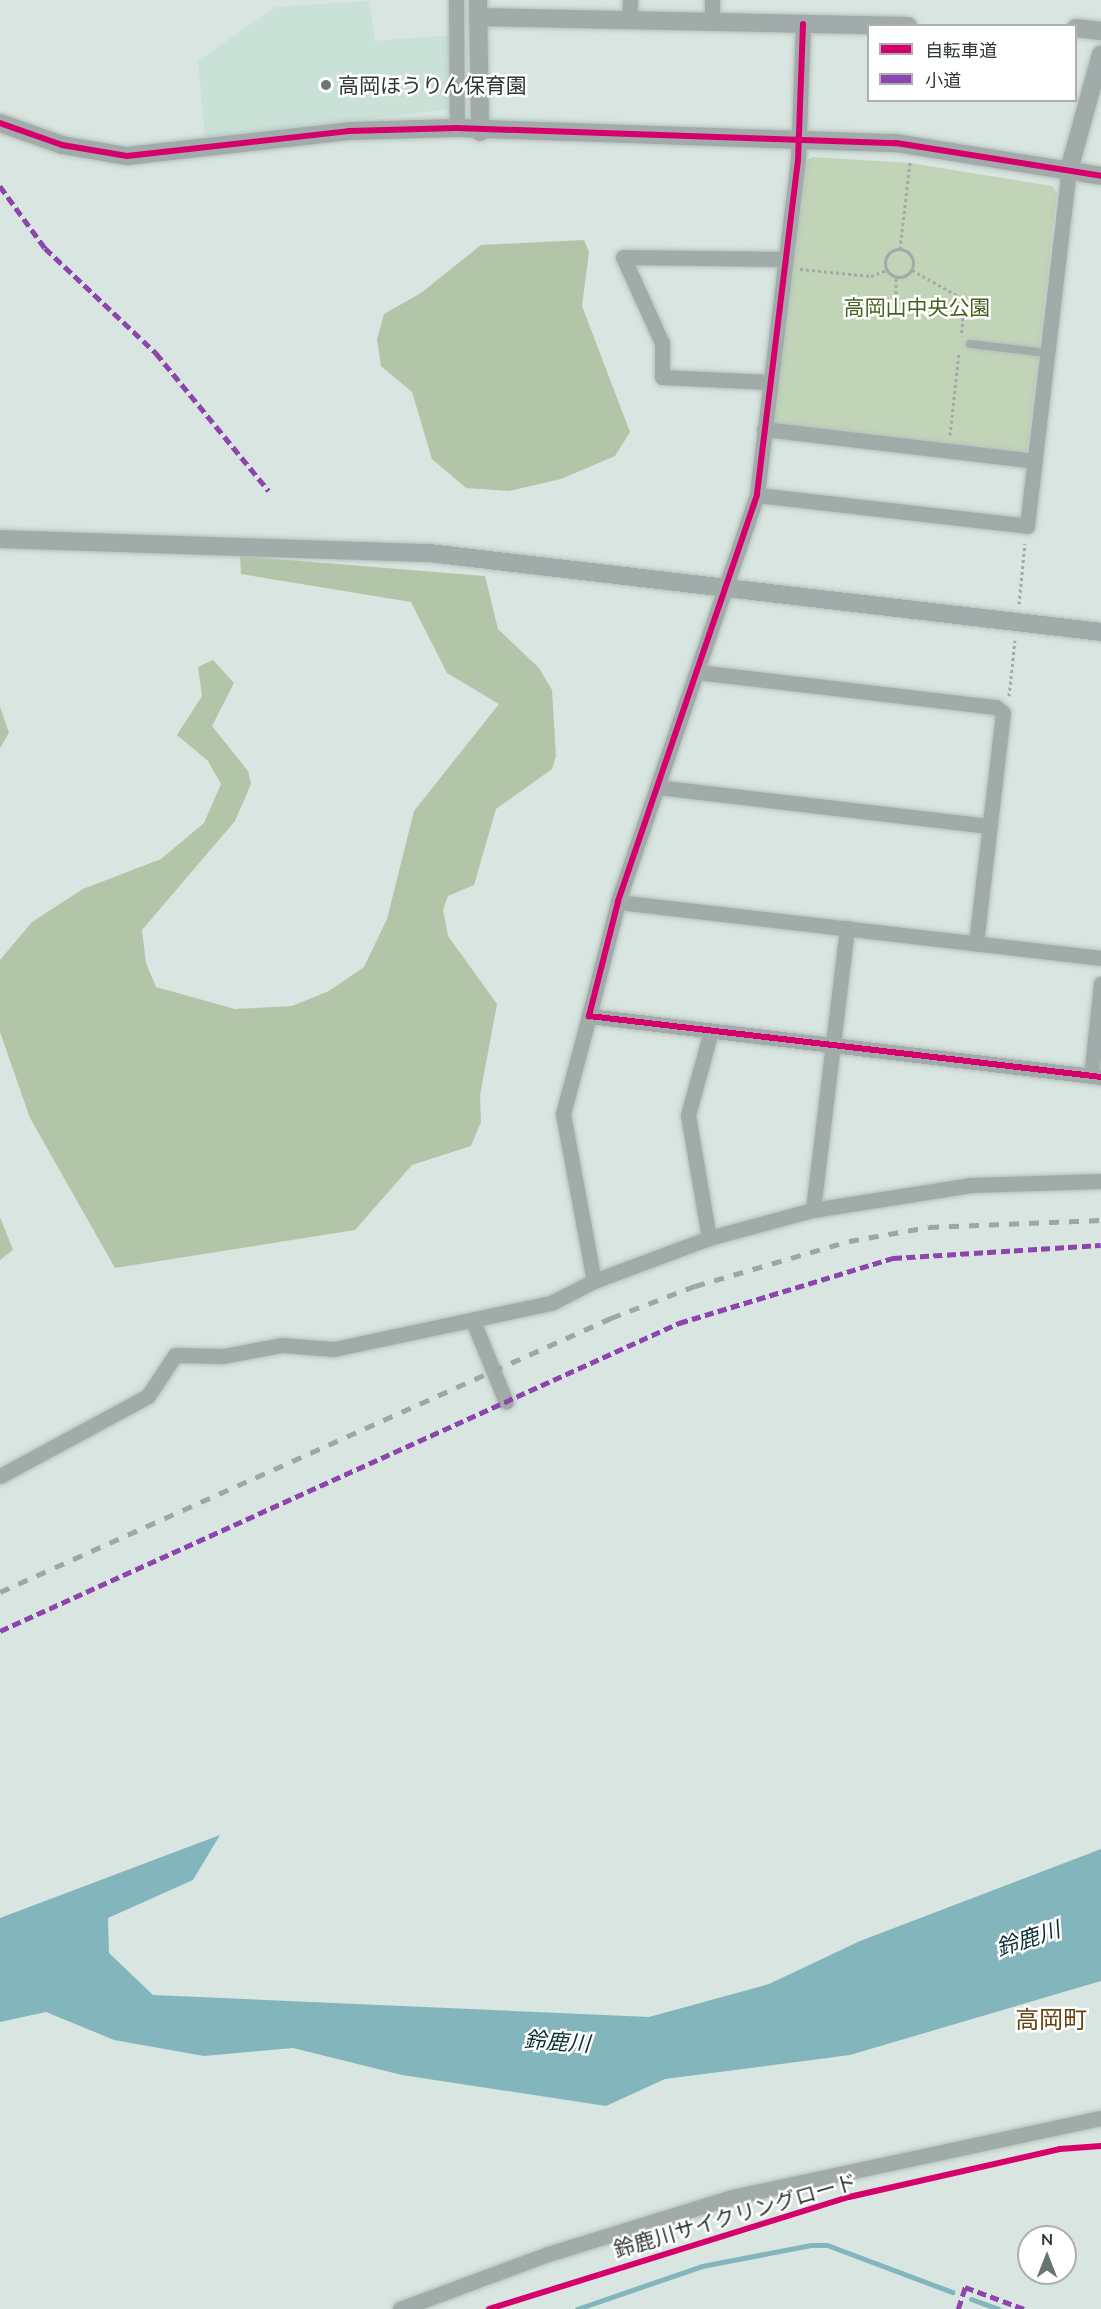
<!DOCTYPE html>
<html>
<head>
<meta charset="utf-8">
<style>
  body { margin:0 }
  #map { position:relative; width:1101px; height:2309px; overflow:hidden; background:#d8e5e0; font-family:Mulish,"Noto Sans JP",sans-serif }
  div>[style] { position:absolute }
  .built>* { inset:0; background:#c9e1d7 }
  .green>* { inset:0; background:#c1d4b8 }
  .forest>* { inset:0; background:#b2c5a8 }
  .water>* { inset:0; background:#83b6bc }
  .stream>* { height:5px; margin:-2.5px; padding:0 2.5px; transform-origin:2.5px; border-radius:2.5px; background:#83b6bc }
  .path>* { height:3px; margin-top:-1.5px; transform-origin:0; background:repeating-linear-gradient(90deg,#a1aaa8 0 3px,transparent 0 6px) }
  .path>.ring { margin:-1.5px; padding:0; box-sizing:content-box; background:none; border:3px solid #a1aaa8; border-radius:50% }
  .roads { filter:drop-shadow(0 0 2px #b7c1bd) drop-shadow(0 0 2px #b7c1bd) }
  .service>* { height:8px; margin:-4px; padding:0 4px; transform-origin:4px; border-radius:4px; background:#a1acaa }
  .minor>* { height:15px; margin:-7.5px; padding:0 7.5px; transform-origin:7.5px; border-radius:7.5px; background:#a1acaa }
  .tertiary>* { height:18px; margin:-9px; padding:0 9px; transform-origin:9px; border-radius:9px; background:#a1acaa }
  .rail>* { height:4.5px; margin-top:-2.25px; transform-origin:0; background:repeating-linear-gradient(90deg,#9da7a4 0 10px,transparent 0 20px) }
  .quiet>* { height:4.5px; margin-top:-2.25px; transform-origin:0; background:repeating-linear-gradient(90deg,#8e44ad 0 9px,transparent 0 13.5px) }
  .cycleway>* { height:6px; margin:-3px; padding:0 3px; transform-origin:3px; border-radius:3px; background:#d6006c }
  .dots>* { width:16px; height:16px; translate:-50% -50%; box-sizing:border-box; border:3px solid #fff; border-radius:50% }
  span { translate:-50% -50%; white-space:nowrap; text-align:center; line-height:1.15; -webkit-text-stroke:5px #fff; paint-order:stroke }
  .poi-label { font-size:21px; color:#2e3733 }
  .left { translate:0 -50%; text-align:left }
  .park-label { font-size:21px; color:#456320 }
  .street-label { font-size:21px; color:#2e3733 }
  .water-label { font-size:22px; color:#0c2f33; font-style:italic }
  .quarter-label { font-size:24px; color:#674411 }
  .legend { position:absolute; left:867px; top:24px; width:210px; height:78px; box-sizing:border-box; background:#fff; border:2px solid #abafad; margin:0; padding:8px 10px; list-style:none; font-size:18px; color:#2e3733 }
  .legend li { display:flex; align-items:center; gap:12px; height:30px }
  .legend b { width:30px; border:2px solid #abafad }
  .north { position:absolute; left:1017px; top:2225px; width:60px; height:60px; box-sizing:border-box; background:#fff; border:2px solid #abafad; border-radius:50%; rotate:0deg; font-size:16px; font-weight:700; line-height:24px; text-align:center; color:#2e3733 }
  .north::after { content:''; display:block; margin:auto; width:21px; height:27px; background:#6a7470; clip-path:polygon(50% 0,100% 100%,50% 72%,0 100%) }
</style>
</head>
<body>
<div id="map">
  <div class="built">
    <div style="clip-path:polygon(369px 1px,375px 41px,451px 35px,451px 109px,205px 137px,198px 61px,276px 7px)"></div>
  </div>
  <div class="green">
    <div style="clip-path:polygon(813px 157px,910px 163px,1052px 186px,1057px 193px,1027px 454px,773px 424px,807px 160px)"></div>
  </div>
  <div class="forest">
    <div style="clip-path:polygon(584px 240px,589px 252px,582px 306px,630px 432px,615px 456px,561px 479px,509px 491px,466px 488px,432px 459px,412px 392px,381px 366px,377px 339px,384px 314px,421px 293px,481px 245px)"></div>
    <div style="clip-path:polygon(240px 556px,485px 576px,498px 629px,539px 668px,552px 690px,556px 756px,552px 769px,496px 809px,474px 885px,448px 896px,443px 910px,448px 936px,497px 1004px,480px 1095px,481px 1122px,471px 1146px,412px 1165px,355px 1230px,115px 1268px,30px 1118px,0 1032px,0 960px,32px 922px,83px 889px,161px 859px,204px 823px,221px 784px,208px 761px,177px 735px,202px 696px,198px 667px,213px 660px,234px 683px,212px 726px,248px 771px,251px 784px,235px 821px,142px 930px,146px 963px,156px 987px,235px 1009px,292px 1006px,329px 991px,364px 967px,387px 919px,414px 811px,499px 704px,447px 673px,411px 602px,241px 574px)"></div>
    <div style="clip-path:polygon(0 707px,9px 733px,0 748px)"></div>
    <div style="clip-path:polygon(0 1217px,13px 1250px,0 1260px)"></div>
  </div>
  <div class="water">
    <div style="clip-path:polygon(220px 1835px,193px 1880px,108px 1918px,109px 1953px,153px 1995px,649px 2017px,769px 1984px,860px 1941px,1101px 1849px,1101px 1981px,850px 2055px,665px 2079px,606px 2106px,402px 2075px,293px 2048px,204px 2056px,114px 2040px,46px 2012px,0 2022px,0 1918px)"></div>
  </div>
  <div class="stream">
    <div style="left:971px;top:2299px;width:29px;rotate:20deg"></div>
    <div style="left:577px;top:2309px;width:132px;rotate:-19deg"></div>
    <div style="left:702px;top:2266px;width:111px;rotate:-10.9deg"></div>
    <div style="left:811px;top:2245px;width:16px"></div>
    <div style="left:827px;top:2245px;width:134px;rotate:20.6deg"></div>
  </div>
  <div class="path">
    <div style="left:900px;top:249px;width:87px;rotate:-83.4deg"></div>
    <div class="ring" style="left:885px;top:249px;width:25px;height:25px"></div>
    <div style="left:800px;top:269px;width:71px;rotate:5.6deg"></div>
    <div style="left:871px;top:276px;width:17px;rotate:-21deg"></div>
    <div style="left:912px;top:270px;width:61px;rotate:29.5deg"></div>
    <div style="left:965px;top:300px;width:36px;rotate:96deg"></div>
    <div style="left:896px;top:294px;width:18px;rotate:-90deg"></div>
    <div style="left:950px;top:435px;width:83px;rotate:-83.8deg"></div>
    <div style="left:1019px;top:604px;width:61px;rotate:-84.4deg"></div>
    <div style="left:1009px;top:696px;width:56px;rotate:-83.9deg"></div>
  </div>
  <div class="roads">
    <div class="service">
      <div style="left:970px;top:344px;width:78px;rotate:6.7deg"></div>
    </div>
    <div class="minor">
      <div style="left:456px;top:0;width:128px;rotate:89.6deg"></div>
      <div style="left:629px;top:20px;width:20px;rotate:-87deg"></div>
      <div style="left:712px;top:23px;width:23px;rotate:-90deg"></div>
      <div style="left:803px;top:24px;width:136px;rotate:92.1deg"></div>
      <div style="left:798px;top:160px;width:337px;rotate:97deg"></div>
      <div style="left:757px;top:495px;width:430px;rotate:108.9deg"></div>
      <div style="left:618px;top:902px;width:118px;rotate:104.3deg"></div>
      <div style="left:589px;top:1016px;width:516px;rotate:6.79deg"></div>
      <div style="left:769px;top:382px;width:107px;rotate:-177.3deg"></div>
      <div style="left:662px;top:377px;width:34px;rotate:-90deg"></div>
      <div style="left:662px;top:343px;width:94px;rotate:-114.4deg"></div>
      <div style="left:623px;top:257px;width:162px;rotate:0.7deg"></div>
      <div style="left:764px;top:429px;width:273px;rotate:6.7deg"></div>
      <div style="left:757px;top:495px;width:272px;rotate:6.5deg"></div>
      <div style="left:1027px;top:526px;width:358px;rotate:-83.3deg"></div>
      <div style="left:697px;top:672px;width:301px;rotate:6.7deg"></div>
      <div style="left:996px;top:707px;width:9px;rotate:41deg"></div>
      <div style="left:1003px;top:713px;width:232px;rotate:96.7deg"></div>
      <div style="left:657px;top:787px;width:335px;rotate:6.7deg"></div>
      <div style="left:618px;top:902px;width:486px;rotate:6.6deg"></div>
      <div style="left:847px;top:928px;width:284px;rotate:96.9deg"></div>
      <div style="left:813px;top:1210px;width:160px;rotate:-9deg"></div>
      <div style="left:971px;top:1185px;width:130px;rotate:-1.8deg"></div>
      <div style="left:589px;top:1016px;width:101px;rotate:104.9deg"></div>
      <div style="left:563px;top:1114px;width:170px;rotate:79.5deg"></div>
      <div style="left:594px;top:1281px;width:123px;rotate:-20.5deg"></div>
      <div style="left:709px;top:1238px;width:108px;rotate:-15.1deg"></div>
      <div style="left:1091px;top:1076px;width:93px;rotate:-83.8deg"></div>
      <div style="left:709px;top:1238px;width:125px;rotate:-99.7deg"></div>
      <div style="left:688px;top:1115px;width:87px;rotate:-74.7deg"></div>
      <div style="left:473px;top:1321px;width:87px;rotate:67.8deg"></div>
      <div style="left:0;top:1476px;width:168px;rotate:-28.4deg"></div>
      <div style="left:148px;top:1396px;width:49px;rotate:-56.6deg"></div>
      <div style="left:175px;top:1355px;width:48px;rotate:1.2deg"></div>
      <div style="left:223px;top:1356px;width:59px;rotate:-10.7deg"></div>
      <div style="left:281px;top:1345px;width:53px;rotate:4.3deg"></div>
      <div style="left:334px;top:1349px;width:222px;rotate:-12deg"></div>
      <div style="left:551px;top:1303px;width:48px;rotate:-27.1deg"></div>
      <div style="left:400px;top:2309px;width:158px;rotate:-20.4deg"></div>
      <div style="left:548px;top:2254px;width:193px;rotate:-17.2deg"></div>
      <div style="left:732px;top:2197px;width:377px;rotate:-12.1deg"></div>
    </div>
    <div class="tertiary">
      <div style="left:478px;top:0;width:132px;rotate:89.1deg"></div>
      <div style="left:478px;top:17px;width:430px;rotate:1.2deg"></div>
      <div style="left:1076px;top:28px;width:25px;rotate:7deg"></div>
      <div style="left:0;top:123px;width:66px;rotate:19.5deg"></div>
      <div style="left:62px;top:145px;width:66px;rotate:9.6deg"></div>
      <div style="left:127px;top:156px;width:223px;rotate:-6.4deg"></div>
      <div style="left:349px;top:131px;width:108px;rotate:-1.6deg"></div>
      <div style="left:457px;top:128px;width:439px;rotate:2deg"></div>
      <div style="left:896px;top:143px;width:208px;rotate:9.1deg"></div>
      <div style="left:1069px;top:170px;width:120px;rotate:-74.6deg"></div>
      <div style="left:0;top:539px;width:429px;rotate:1.9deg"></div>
      <div style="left:429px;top:553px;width:677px;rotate:6.7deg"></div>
    </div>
  </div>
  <div class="rail">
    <div style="left:0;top:1592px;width:670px;rotate:-24.15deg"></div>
    <div style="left:611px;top:1318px;width:90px;rotate:-20.9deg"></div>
    <div style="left:695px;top:1286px;width:160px;rotate:-16.3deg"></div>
    <div style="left:849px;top:1241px;width:81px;rotate:-9.9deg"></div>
    <div style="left:929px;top:1227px;width:172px;rotate:-2.3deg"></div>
  </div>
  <div class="quiet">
    <div style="left:0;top:186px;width:77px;rotate:54deg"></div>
    <div style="left:45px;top:248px;width:153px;rotate:43.4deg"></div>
    <div style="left:156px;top:353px;width:178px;rotate:50.7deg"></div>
    <div style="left:0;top:1631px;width:746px;rotate:-24.4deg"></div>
    <div style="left:679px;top:1323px;width:224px;rotate:-16.9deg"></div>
    <div style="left:893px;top:1258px;width:208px;rotate:-3.6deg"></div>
    <div style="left:958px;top:2309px;width:23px;rotate:-72deg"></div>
    <div style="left:965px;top:2287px;width:63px;rotate:20.4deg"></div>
  </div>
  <div class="cycleway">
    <div style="left:803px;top:24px;width:136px;rotate:92.1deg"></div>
    <div style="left:798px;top:160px;width:337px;rotate:97deg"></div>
    <div style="left:757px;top:495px;width:430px;rotate:108.9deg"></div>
    <div style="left:618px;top:902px;width:118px;rotate:104.3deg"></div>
    <div style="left:589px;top:1016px;width:516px;rotate:6.79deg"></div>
    <div style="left:0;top:123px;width:66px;rotate:19.5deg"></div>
    <div style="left:62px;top:145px;width:66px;rotate:9.6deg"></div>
    <div style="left:127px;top:156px;width:223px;rotate:-6.4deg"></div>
    <div style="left:349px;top:131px;width:108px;rotate:-1.6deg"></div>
    <div style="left:457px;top:128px;width:439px;rotate:2deg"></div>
    <div style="left:896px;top:143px;width:208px;rotate:9.1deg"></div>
    <div style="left:489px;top:2309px;width:377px;rotate:-17.3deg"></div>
    <div style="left:849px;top:2197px;width:216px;rotate:-12.8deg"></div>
    <div style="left:1060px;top:2149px;width:41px;rotate:-4.2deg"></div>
  </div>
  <div class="dots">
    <div style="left:326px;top:85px;background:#6a7470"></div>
  </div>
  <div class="poi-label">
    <span class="left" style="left:338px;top:85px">高岡ほうりん保育園</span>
  </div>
  <div class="park-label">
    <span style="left:917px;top:307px">高岡山中央公園</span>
  </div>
  <div class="street-label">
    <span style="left:735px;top:2215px;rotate:-16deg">鈴鹿川サイクリングロード</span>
  </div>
  <div class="water-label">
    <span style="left:1028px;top:1939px;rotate:-18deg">鈴鹿川</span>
    <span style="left:557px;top:2042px;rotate:4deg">鈴鹿川</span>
  </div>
  <div class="quarter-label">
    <span style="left:1051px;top:2020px">高岡町</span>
  </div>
  <ul class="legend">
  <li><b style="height:8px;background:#d6006c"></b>自転車道</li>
  <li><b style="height:8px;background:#8e44ad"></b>小道</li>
  </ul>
  <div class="north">N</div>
</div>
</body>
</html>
